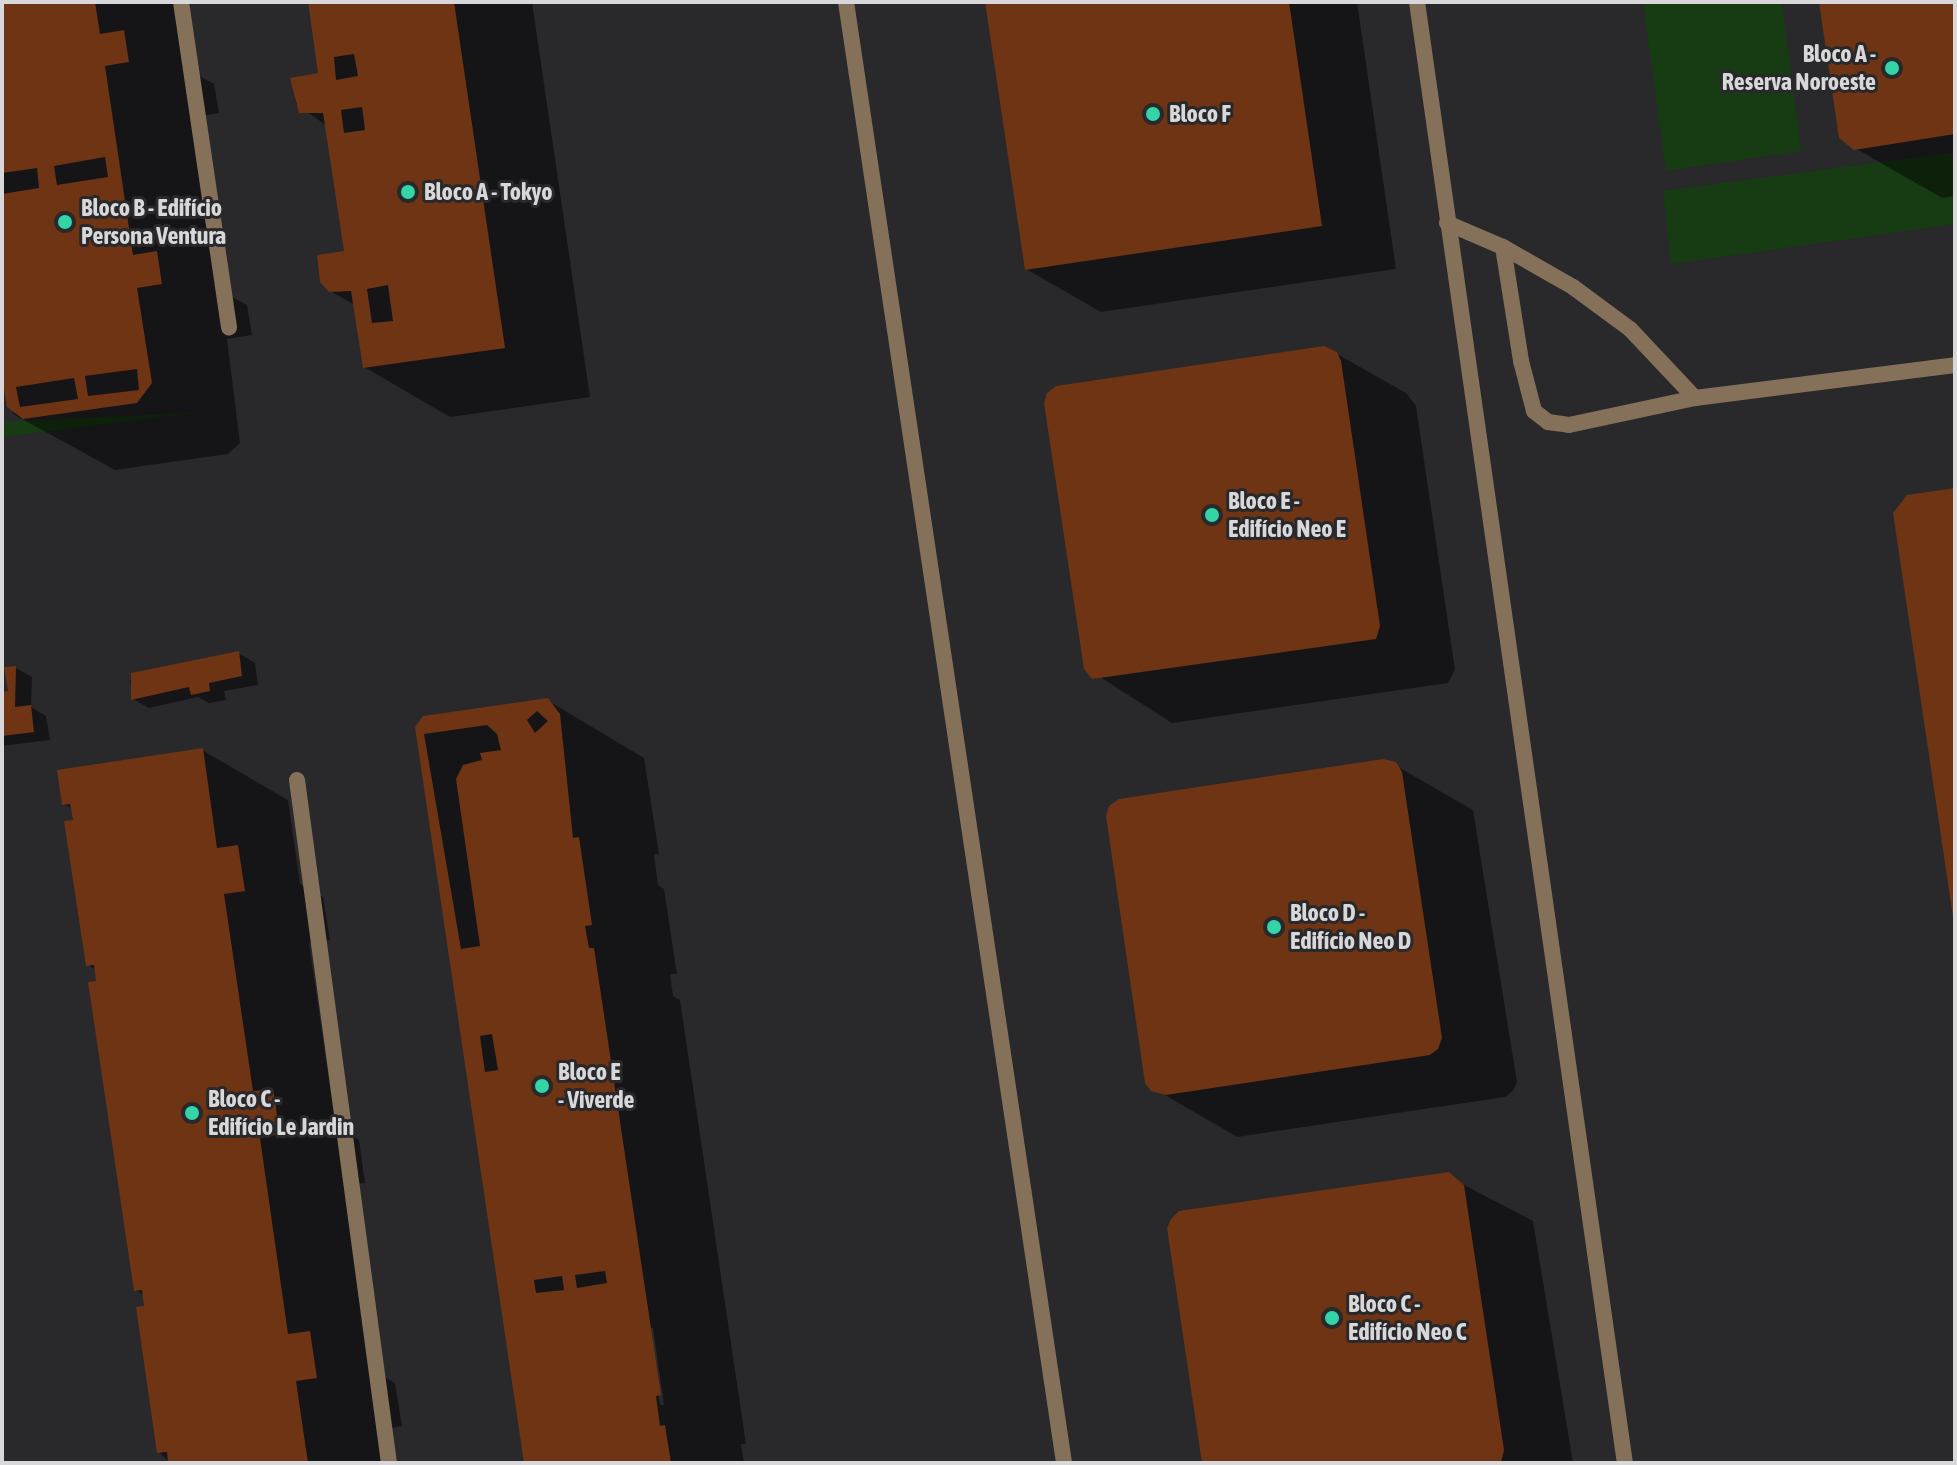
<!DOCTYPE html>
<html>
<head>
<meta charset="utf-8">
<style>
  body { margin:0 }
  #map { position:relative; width:1957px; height:1465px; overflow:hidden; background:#29282b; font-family:"Asap Condensed",sans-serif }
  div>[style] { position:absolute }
  .green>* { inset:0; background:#173c14 }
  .shadow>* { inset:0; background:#0007 }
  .building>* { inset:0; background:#6e3413 }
  .street>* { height:16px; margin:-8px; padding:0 8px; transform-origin:8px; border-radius:8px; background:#857159 }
  .dots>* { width:22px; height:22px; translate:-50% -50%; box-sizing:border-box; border:4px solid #29282b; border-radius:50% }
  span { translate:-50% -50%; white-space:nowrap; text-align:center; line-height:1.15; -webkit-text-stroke:6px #29282b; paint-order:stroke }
  .poi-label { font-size:24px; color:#d8d7d9; font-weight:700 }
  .right { translate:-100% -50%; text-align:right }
  .left { translate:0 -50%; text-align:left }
  .frame { position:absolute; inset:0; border:4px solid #d8d7d9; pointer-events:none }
</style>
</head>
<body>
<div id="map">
  <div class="green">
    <div style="clip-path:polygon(1643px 2px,1782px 2px,1801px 151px,1666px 171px)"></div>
    <div style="clip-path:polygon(1955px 152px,1955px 224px,1671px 264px,1663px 191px)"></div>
    <div style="clip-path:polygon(204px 412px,2px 437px,2px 422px)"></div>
  </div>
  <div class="shadow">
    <div style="clip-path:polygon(2px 2px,177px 2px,187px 69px,214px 84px,219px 113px,194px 117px,220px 290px,247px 305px,252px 335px,227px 339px,240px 443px,228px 454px,115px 470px,13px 414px,2px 365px)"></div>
    <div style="clip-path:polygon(310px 2px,532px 2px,590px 397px,450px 417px,364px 367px,355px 305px,330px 291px,346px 253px,327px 126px,296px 104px,293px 80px,321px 75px)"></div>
    <div style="clip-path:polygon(987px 2px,1357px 2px,1396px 269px,1101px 312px,1026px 269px)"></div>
    <div style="clip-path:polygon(1823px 2px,1955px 2px,1955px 196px,1942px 198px,1855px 148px)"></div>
    <div style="clip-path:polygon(1330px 350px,1406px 393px,1416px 406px,1455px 670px,1448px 683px,1172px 723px,1086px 668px)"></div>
    <div style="clip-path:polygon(238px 653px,255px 663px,258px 685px,224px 691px,226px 700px,209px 703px,198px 697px,149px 708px,133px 699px,130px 681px)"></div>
    <div style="clip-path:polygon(16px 668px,32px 677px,31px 707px,46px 716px,50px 740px,2px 746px,2px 694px,10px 693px)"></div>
    <div style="clip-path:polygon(evenodd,547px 700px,644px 758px,659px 854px,654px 854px,658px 885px,664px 889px,677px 974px,670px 974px,673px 996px,680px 1000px,746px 1444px,741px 1444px,744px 1463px,526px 1463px,417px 727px,547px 700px,649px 1328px,653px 1328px,664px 1405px,660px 1405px,649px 1328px)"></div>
    <div style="clip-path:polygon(202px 750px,288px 800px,300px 884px,323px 897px,330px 940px,309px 943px,336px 1127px,359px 1140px,365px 1183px,345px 1186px,371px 1369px,395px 1383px,402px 1426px,381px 1430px,386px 1463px,170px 1463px,159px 1452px,144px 1295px,136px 1290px,96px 970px,88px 965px,75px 821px,73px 809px,64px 804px)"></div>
    <div style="clip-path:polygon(1398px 767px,1473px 810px,1517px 1082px,1513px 1091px,1505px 1097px,1237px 1137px,1148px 1085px)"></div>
    <div style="clip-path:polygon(1443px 1174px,1533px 1221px,1573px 1463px,1203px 1463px)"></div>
  </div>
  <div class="building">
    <div style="clip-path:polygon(evenodd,2px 2px,95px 2px,100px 34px,124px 30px,129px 62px,105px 66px,133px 255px,157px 251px,162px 284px,137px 288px,152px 383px,137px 403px,23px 419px,7px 407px,2px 378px,2px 194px,39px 188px,37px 168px,2px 173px,2px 2px,105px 157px,108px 177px,57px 185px,54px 166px,105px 157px,2px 2px,137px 369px,139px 390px,88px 396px,85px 376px,137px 369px,2px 2px,74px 378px,78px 399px,20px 407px,16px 387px,74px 378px)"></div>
    <div style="clip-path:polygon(evenodd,308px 2px,454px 2px,505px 348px,363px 368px,351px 291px,329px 292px,320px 282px,317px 255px,344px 251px,323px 113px,299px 113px,290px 78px,318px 73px,308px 2px,354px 54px,358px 76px,336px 80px,334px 57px,354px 54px,308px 2px,362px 107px,365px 130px,344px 133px,341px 110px,362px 107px,308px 2px,388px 285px,393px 321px,372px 323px,367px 289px,388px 285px)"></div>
    <div style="clip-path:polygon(985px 2px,1289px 2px,1322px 226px,1025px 270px)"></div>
    <div style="clip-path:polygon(1819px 2px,1955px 2px,1955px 134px,1854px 150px,1839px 138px)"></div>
    <div style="clip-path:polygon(1324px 346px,1337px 352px,1341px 361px,1380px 626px,1376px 639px,1092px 679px,1084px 669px,1044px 403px,1047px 393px,1056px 386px)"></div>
    <div style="clip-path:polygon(1955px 488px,1955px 917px,1953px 917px,1893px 513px,1907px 495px)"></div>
    <div style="clip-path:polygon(239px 651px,242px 676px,209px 683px,210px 691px,191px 695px,189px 687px,131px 700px,131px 673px)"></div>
    <div style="clip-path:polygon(16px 666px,15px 707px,31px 705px,34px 732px,2px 736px,2px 692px,8px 691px,4px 667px)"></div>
    <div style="clip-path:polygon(evenodd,548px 698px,560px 714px,573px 838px,579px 837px,592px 925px,585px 926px,589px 948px,594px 948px,661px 1395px,656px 1396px,660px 1426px,665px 1425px,671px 1463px,524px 1463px,415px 727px,423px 716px,548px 698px,537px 711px,548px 721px,535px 733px,527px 720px,537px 711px,548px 698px,487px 725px,497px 734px,501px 750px,480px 753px,482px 760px,463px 765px,456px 779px,480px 946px,461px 949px,424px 734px,487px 725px,548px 698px,492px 1034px,498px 1070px,485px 1072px,480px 1036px,492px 1034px,548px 698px,605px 1271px,607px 1283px,577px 1288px,575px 1275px,605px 1271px,548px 698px,562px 1276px,564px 1290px,536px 1293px,534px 1280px,562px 1276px)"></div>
    <div style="clip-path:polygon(203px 748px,217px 848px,238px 845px,245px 891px,224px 894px,253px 1091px,273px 1089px,280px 1134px,260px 1138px,288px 1334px,310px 1331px,317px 1378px,296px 1381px,308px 1463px,168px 1463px,167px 1452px,157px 1453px,136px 1307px,144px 1306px,142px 1290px,134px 1291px,88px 982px,96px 981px,94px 965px,86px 966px,64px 821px,73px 820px,70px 804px,62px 805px,57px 770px)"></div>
    <div style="clip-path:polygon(1383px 759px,1396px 762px,1402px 772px,1442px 1038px,1438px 1049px,1430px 1055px,1166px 1095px,1151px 1091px,1145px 1083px,1106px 816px,1109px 806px,1119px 799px)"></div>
    <div style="clip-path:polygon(1449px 1172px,1464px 1185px,1504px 1450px,1501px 1463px,1202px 1463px,1167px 1228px,1171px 1219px,1179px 1211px)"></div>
  </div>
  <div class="street">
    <div style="left:181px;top:2px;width:329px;rotate:81.6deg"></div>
    <div style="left:846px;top:2px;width:1477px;rotate:81.51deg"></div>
    <div style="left:1417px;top:2px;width:1476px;rotate:81.9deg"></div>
    <div style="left:1447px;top:223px;width:61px;rotate:23.2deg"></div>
    <div style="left:1503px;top:247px;width:81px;rotate:29.7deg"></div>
    <div style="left:1573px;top:287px;width:71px;rotate:36.4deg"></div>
    <div style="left:1630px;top:329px;width:95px;rotate:46.7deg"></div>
    <div style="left:1503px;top:247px;width:115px;rotate:81deg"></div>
    <div style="left:1521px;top:361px;width:52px;rotate:75.4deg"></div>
    <div style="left:1534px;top:411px;width:18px;rotate:38deg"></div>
    <div style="left:1548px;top:422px;width:21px;rotate:8deg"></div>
    <div style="left:1569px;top:425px;width:129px;rotate:-12.1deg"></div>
    <div style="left:1695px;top:398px;width:262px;rotate:-7.2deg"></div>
    <div style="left:297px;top:780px;width:689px;rotate:82.33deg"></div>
  </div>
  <div class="dots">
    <div style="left:1892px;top:68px;background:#33d4a8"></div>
    <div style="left:1153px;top:114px;background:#33d4a8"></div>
    <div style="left:408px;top:192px;background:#33d4a8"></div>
    <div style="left:65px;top:222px;background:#33d4a8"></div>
    <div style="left:1212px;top:515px;background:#33d4a8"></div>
    <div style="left:1274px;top:927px;background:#33d4a8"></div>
    <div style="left:542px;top:1086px;background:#33d4a8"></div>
    <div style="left:192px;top:1113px;background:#33d4a8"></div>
    <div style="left:1332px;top:1318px;background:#33d4a8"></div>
  </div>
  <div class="poi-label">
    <span class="right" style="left:1876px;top:68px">Bloco A -<br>Reserva Noroeste</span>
    <span class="left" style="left:1169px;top:114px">Bloco F</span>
    <span class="left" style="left:424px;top:192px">Bloco A - Tokyo</span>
    <span class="left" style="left:81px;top:222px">Bloco B - Edifício<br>Persona Ventura</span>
    <span class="left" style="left:1228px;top:515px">Bloco E -<br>Edifício Neo E</span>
    <span class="left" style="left:1290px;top:927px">Bloco D -<br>Edifício Neo D</span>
    <span class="left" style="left:558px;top:1086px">Bloco E<br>- Viverde</span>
    <span class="left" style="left:208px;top:1113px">Bloco C -<br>Edifício Le Jardin</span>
    <span class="left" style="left:1348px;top:1318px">Bloco C -<br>Edifício Neo C</span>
  </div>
  <div class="frame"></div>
</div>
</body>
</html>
